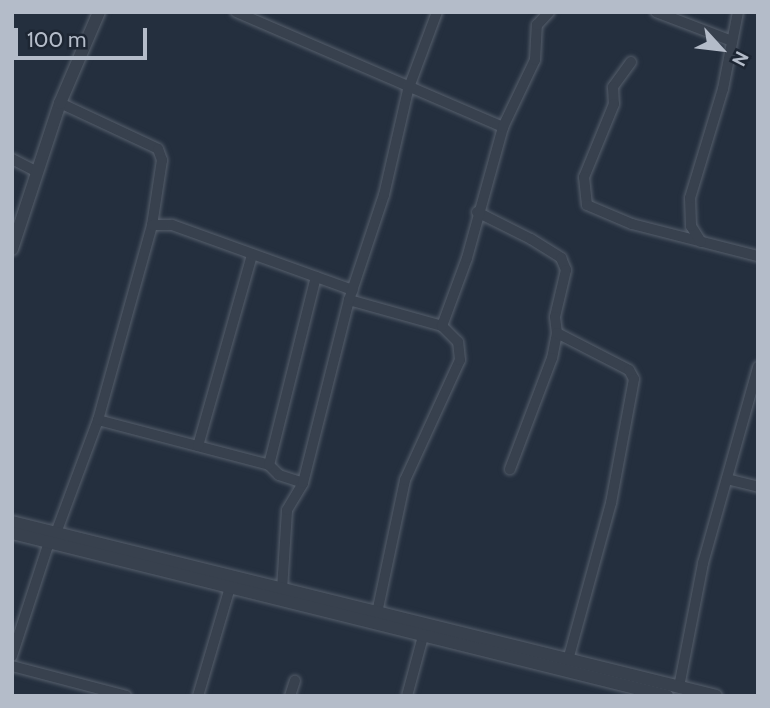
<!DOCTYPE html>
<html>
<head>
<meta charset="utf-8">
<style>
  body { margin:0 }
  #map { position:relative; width:770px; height:708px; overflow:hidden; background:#242f3e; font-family:Cabin,sans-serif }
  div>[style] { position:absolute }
  .roads { filter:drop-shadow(0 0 2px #565f6c) drop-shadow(0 0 2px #565f6c) }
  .minor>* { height:10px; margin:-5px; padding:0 5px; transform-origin:5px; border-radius:5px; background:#38414e }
  .tertiary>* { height:12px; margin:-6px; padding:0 6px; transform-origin:6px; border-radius:6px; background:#38414e }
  span { translate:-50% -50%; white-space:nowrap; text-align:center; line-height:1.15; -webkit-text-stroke:6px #1d2633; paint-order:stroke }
  .frame { position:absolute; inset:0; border:14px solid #b4bcc9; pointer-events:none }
  .north { position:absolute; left:686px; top:14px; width:70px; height:70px; -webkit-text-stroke:5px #1d2633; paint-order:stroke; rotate:117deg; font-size:19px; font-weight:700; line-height:28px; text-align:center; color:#b4bcc9 }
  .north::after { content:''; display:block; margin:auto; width:24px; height:32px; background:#b4bcc9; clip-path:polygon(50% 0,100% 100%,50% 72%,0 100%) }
  .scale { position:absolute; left:14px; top:28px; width:133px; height:32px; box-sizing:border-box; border:4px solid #b4bcc9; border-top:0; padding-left:9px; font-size:21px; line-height:24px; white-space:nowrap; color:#b4bcc9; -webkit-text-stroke:5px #1d2633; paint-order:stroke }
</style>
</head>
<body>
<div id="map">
  <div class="roads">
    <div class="minor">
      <div style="left:236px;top:12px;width:291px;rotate:23.3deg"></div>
      <div style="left:656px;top:12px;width:81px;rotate:20.9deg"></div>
      <div style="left:631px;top:62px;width:31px;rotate:126deg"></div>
      <div style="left:613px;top:87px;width:17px;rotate:87deg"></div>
      <div style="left:614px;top:104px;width:79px;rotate:112.3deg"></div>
      <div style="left:584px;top:177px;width:28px;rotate:84deg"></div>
      <div style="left:587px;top:205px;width:49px;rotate:22.9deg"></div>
      <div style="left:632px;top:224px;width:130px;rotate:14.3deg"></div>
      <div style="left:60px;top:103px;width:108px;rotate:25.1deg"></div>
      <div style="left:158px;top:149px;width:12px;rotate:70deg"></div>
      <div style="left:162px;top:160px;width:66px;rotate:98.7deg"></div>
      <div style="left:12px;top:159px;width:28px;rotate:27deg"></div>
      <div style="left:477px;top:212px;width:60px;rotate:26.6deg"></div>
      <div style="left:531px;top:239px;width:36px;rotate:32deg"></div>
      <div style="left:561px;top:258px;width:13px;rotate:67deg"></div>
      <div style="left:566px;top:270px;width:48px;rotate:103.2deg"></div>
      <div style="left:555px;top:317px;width:16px;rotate:83deg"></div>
      <div style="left:557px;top:333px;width:25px;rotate:101deg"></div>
      <div style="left:552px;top:358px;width:119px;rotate:110.7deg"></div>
      <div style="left:701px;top:242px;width:19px;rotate:-122deg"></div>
      <div style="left:691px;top:226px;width:28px;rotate:-92deg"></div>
      <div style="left:690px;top:198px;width:114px;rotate:-73.2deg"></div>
      <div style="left:723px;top:89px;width:78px;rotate:-79deg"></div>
      <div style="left:349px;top:300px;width:97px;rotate:15.6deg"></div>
      <div style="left:557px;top:333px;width:81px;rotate:27.2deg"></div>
      <div style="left:629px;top:370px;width:10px;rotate:61deg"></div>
      <div style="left:634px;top:379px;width:126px;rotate:100.5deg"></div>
      <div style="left:611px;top:503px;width:163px;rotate:105.3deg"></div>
      <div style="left:98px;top:420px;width:177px;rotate:14.7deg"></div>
      <div style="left:269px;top:465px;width:14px;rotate:45deg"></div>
      <div style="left:279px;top:475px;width:25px;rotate:18deg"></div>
      <div style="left:198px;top:446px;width:198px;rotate:-74.2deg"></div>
      <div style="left:269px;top:465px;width:194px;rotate:-76deg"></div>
      <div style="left:727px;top:479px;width:32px;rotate:14deg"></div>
      <div style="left:56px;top:533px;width:121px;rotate:-69.6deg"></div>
      <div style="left:98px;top:420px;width:202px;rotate:-74.5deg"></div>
      <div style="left:152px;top:225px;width:20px"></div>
      <div style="left:172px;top:225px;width:192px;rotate:19.8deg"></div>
      <div style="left:282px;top:590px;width:80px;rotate:-86.4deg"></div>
      <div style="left:287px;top:510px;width:31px;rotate:-59deg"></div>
      <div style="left:303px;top:483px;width:189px;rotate:-75.9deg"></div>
      <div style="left:349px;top:300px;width:111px;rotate:-71.6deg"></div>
      <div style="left:384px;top:195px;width:108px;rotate:-77.1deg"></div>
      <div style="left:408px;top:90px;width:83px;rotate:-69.6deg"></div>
      <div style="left:377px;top:613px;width:136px;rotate:-78.1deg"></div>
      <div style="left:405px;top:480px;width:132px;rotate:-65.4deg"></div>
      <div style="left:460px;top:360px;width:18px;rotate:-96deg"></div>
      <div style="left:458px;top:342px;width:23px;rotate:-135deg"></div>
      <div style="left:442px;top:326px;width:72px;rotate:-69.8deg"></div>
      <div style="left:467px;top:258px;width:136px;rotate:-74.6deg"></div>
      <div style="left:503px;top:127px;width:74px;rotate:-64.5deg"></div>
      <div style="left:535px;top:60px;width:35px;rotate:-87deg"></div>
      <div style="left:537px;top:25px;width:18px;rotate:-47deg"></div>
      <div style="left:12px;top:656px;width:120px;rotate:-72deg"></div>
      <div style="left:12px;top:666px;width:118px;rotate:14.7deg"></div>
      <div style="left:679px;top:687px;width:126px;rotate:-79deg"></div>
      <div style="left:703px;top:563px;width:204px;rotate:-74.3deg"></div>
      <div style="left:198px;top:696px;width:114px;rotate:-73.6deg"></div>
      <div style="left:290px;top:696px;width:16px;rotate:-72deg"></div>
      <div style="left:407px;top:696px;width:69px;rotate:-75deg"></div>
    </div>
    <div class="tertiary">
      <div style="left:12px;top:249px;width:154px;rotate:-71.8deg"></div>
      <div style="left:60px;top:103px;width:99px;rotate:-66.8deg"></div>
      <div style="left:12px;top:522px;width:725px;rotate:13.88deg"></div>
      <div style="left:12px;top:533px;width:675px;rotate:13.97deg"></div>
    </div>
  </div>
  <div class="frame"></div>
  <div class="north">N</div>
  <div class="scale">100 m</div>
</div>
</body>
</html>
